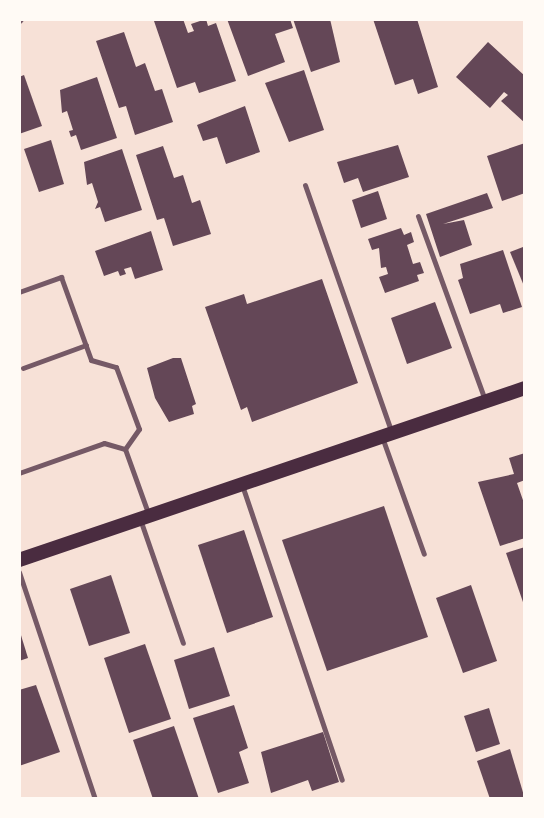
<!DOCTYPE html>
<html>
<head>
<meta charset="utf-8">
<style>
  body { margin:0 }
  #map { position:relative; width:544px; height:818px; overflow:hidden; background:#f7e1d7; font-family:Overpass,sans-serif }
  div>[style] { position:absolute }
  .building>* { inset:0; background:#644757 }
  .service>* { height:5px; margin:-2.5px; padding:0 2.5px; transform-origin:2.5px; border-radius:2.5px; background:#755966 }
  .minor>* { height:7px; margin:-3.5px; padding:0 3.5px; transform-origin:3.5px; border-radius:3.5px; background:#755966 }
  .secondary>* { height:14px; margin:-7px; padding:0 7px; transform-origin:7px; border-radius:7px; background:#4a2c40 }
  span { translate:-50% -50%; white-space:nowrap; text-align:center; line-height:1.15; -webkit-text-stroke:7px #fffaf5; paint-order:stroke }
  .frame { position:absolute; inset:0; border:21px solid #fffaf5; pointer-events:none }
</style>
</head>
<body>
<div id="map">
  <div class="building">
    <div style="clip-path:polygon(183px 19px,188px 33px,194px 31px,191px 24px,206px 19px,208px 26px,216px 23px,236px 81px,199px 93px,195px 82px,177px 88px,154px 21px)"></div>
    <div style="clip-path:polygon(227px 19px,290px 19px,293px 28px,275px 34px,285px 62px,248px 76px)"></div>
    <div style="clip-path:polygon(293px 19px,330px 19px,340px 62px,311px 72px)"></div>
    <div style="clip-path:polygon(373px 19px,417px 19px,438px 87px,418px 94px,413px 79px,395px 85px)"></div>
    <div style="clip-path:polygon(124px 32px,136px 67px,145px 63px,155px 91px,162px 89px,173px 122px,135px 135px,126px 106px,119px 108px,96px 41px)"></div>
    <div style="clip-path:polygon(488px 42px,525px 76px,525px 123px,501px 101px,508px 95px,504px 92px,490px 108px,456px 77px)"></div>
    <div style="clip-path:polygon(304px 70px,324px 130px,289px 142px,265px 83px)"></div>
    <div style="clip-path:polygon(24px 75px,42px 126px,19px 134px,19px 77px)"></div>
    <div style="clip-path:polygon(97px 77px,117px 138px,81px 150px,76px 135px,71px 137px,69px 131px,73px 130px,67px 111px,62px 113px,60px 90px)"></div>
    <div style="clip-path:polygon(245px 106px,260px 152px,226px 164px,217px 137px,203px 141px,197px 125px)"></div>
    <div style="clip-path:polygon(51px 140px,64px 184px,39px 192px,24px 149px)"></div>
    <div style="clip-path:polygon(525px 143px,525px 193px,502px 201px,487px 156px)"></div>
    <div style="clip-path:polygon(398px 145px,409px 177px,363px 192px,358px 178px,344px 183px,337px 162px)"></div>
    <div style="clip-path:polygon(163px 146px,174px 178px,183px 175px,192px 203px,200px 200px,211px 234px,173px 246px,164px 218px,157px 220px,136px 155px)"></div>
    <div style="clip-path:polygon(122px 149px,142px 210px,105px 222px,100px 207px,95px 209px,98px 202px,92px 183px,87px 185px,84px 162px)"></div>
    <div style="clip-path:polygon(378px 191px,387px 219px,361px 228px,352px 200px)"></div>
    <div style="clip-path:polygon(487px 193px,493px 208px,443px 224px,464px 220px,472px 245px,440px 257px,426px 214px)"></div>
    <div style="clip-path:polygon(401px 228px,404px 235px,411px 232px,414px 242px,407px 245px,413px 264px,420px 262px,424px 273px,417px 275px,419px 281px,385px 293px,379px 277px,388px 274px,386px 267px,381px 268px,379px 248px,372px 250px,368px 239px)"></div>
    <div style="clip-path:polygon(151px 231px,163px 270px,135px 279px,131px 267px,124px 269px,126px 274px,120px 276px,118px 271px,104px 276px,95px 251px)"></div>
    <div style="clip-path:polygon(523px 247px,525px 252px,524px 286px,510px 252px)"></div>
    <div style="clip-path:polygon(503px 250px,522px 307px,503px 313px,500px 304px,470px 314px,458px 280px,463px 278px,460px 264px)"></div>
    <div style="clip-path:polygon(322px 279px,358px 383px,252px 422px,247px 407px,241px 410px,205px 307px,244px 294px,247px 304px)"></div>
    <div style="clip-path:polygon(435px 302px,452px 348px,407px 364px,391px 318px)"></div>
    <div style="clip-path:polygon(173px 358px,181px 358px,196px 404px,192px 406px,194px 414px,169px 422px,155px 398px,147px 368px)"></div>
    <div style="clip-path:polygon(525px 453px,525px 480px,517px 483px,525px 506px,525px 538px,500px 546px,478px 482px,514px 474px,509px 458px)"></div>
    <div style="clip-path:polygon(384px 506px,428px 637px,327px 671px,282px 540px)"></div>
    <div style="clip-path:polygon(244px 530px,273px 617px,227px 633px,198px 545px)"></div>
    <div style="clip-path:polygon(525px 547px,525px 605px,524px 605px,506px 553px)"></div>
    <div style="clip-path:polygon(111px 575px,130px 633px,89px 646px,70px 589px)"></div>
    <div style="clip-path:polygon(471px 585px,497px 661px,463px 673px,436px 598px)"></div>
    <div style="clip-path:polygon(20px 632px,28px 658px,19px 661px,19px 633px)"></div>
    <div style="clip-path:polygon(145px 644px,171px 719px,129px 733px,104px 658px)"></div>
    <div style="clip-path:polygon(214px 647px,230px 696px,189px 709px,174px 660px)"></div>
    <div style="clip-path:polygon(36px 685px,60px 752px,19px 766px,19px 690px)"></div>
    <div style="clip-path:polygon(234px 705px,248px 748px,239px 752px,249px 783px,218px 793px,193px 718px)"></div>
    <div style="clip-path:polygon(489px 708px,500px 744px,476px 752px,464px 716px)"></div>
    <div style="clip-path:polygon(174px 726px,199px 799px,153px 799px,133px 740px)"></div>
    <div style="clip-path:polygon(323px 732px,339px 782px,312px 791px,308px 780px,271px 793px,261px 752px)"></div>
    <div style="clip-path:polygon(510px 749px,525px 799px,490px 799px,477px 761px)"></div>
  </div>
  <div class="service">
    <div style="left:305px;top:185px;width:261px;rotate:70.7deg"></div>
    <div style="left:418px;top:216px;width:196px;rotate:70deg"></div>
    <div style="left:19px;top:292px;width:45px;rotate:-19.7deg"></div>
    <div style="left:61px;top:277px;width:88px;rotate:70.1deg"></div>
    <div style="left:91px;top:360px;width:26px;rotate:16deg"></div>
    <div style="left:116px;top:367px;width:66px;rotate:69.6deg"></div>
    <div style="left:139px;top:429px;width:24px;rotate:125deg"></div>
    <div style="left:23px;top:368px;width:67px;rotate:-20.1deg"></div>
    <div style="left:382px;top:437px;width:124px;rotate:70.3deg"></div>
    <div style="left:19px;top:473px;width:90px;rotate:-19.4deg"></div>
    <div style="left:104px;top:443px;width:22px;rotate:16deg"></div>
    <div style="left:125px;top:449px;width:68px;rotate:70.2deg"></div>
    <div style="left:242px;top:485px;width:311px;rotate:71.3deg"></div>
    <div style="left:140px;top:519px;width:131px;rotate:70.9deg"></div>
    <div style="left:19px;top:572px;width:239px;rotate:71.5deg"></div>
  </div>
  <div class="minor">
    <div style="left:19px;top:20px;width:1px;rotate:-45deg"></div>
  </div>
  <div class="secondary">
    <div style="left:19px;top:560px;width:534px;rotate:-18.77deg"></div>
  </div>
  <div class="frame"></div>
</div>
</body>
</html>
